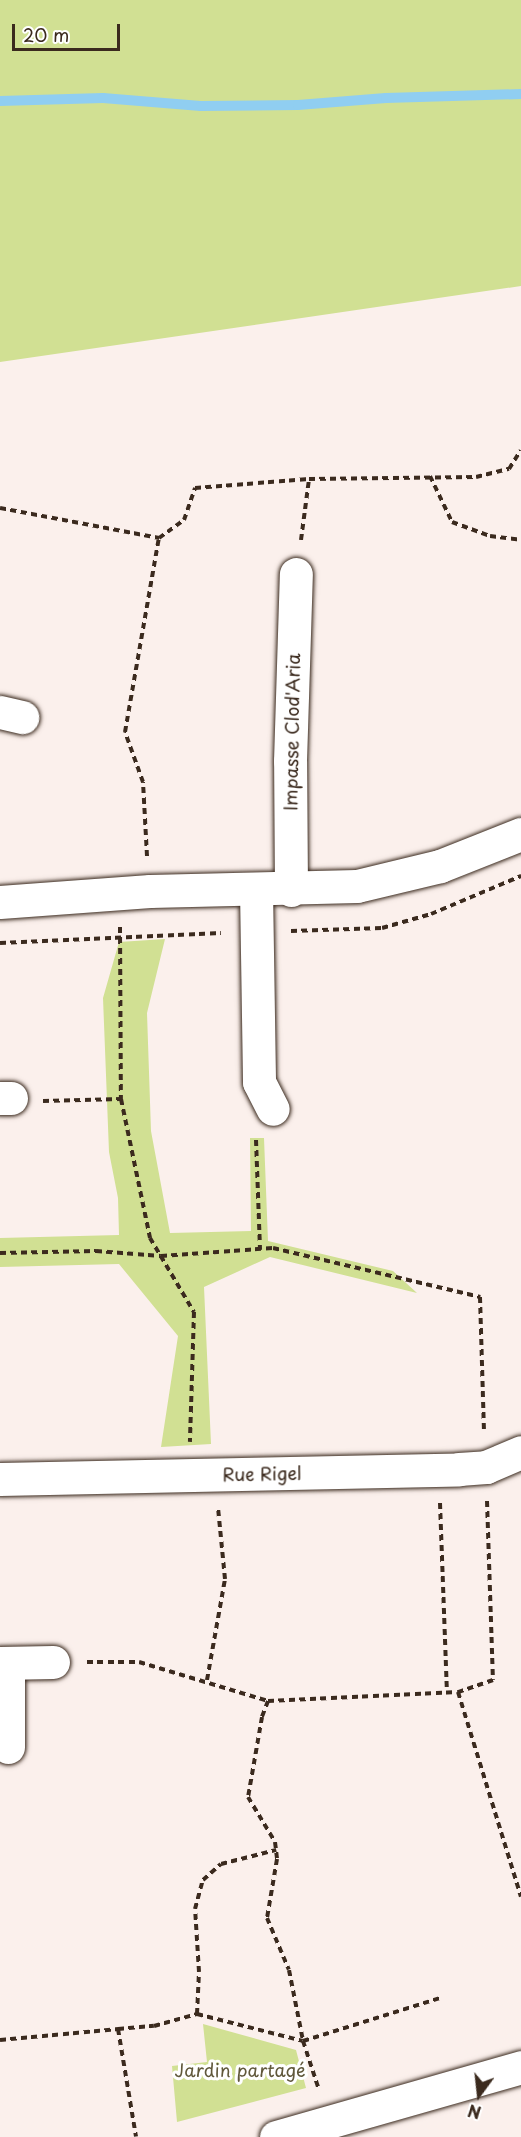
<!DOCTYPE html>
<html>
<head>
<meta charset="utf-8">
<style>
  body { margin:0 }
  #map { position:relative; width:521px; height:2137px; overflow:hidden; background:#fbf0ec; font-family:"Playpen Sans",sans-serif }
  div>[style] { position:absolute }
  .green>* { inset:0; background:#d1e093 }
  .stream>* { height:10px; margin:-5px; padding:0 5px; transform-origin:5px; border-radius:5px; background:#90cef1 }
  .path>* { height:4px; margin-top:-2px; transform-origin:0; background:repeating-linear-gradient(90deg,#3b2a1e 0 6px,transparent 0 10.5px) }
  .roads { filter:drop-shadow(0 0 2px #3b2a1e) drop-shadow(0 0 2px #3b2a1e) }
  .minor>* { height:33px; margin:-16.5px; padding:0 16.5px; transform-origin:16.5px; border-radius:16.5px; background:#fff }
  span { translate:-50% -50%; white-space:nowrap; text-align:center; line-height:1.15; -webkit-text-stroke:6px #fff; paint-order:stroke }
  .street-label { font-size:18px; color:#3b2a1e }
  .park-label { font-size:18px; color:#60583b }
  .north { position:absolute; left:449px; top:2065px; width:60px; height:60px; -webkit-text-stroke:4px #fff; paint-order:stroke; rotate:195deg; font-size:16px; font-weight:700; line-height:24px; text-align:center; color:#3b2a1e }
  .north::after { content:''; display:block; margin:auto; width:21px; height:27px; background:#3b2a1e; clip-path:polygon(50% 0,100% 100%,50% 72%,0 100%) }
  .scale { position:absolute; left:12px; top:24px; width:108px; height:27px; box-sizing:border-box; border:3px solid #3b2a1e; border-top:0; padding-left:8px; font-size:18px; line-height:21px; white-space:nowrap; color:#3b2a1e; -webkit-text-stroke:4px #fff; paint-order:stroke }
</style>
</head>
<body>
<div id="map">
  <div class="green">
    <div style="clip-path:polygon(0 0,521px 0,521px 286px,0 362px)"></div>
    <div style="clip-path:polygon(165px 939px,147px 1013px,151px 1131px,170px 1233px,251px 1231px,250px 1138px,264px 1138px,268px 1241px,393px 1271px,417px 1293px,270px 1257px,204px 1287px,211px 1444px,161px 1447px,178px 1336px,119px 1264px,0 1267px,0 1238px,119px 1235px,118px 1198px,109px 1152px,103px 998px,119px 942px)"></div>
    <div style="clip-path:polygon(203px 2024px,296px 2050px,306px 2088px,177px 2122px,172px 2066px,207px 2062px)"></div>
  </div>
  <div class="stream">
    <div style="left:0;top:101px;width:103px;rotate:-1.7deg"></div>
    <div style="left:103px;top:98px;width:98px;rotate:4.7deg"></div>
    <div style="left:201px;top:106px;width:97px;rotate:-0.6deg"></div>
    <div style="left:298px;top:105px;width:88px;rotate:-4.5deg"></div>
    <div style="left:386px;top:98px;width:135px;rotate:-1.7deg"></div>
  </div>
  <div class="path">
    <div style="left:430px;top:476px;width:51px;rotate:64.4deg"></div>
    <div style="left:452px;top:522px;width:40px;rotate:20.2deg"></div>
    <div style="left:490px;top:536px;width:31px;rotate:7deg"></div>
    <div style="left:0;top:508px;width:162px;rotate:10.7deg"></div>
    <div style="left:159px;top:538px;width:31px;rotate:-36deg"></div>
    <div style="left:184px;top:520px;width:34px;rotate:-71deg"></div>
    <div style="left:195px;top:488px;width:114px;rotate:-4.5deg"></div>
    <div style="left:309px;top:479px;width:167px;rotate:-0.7deg"></div>
    <div style="left:476px;top:477px;width:34px;rotate:-14deg"></div>
    <div style="left:509px;top:469px;width:22px;rotate:-58deg"></div>
    <div style="left:301px;top:540px;width:62px;rotate:-82.5deg"></div>
    <div style="left:147px;top:856px;width:74px;rotate:-93.1deg"></div>
    <div style="left:143px;top:782px;width:53px;rotate:-109.8deg"></div>
    <div style="left:125px;top:732px;width:197px;rotate:-80.1deg"></div>
    <div style="left:120px;top:927px;width:172px;rotate:89.7deg"></div>
    <div style="left:121px;top:1099px;width:142px;rotate:78.2deg"></div>
    <div style="left:150px;top:1238px;width:86px;rotate:59.3deg"></div>
    <div style="left:194px;top:1312px;width:130px;rotate:91.8deg"></div>
    <div style="left:291px;top:931px;width:91px;rotate:-1.9deg"></div>
    <div style="left:382px;top:928px;width:51px;rotate:-15.9deg"></div>
    <div style="left:431px;top:914px;width:98px;rotate:-22.9deg"></div>
    <div style="left:0;top:943px;width:221px;rotate:-2.6deg"></div>
    <div style="left:43px;top:1101px;width:78px;rotate:-1.5deg"></div>
    <div style="left:256px;top:1140px;width:110px;rotate:87.9deg"></div>
    <div style="left:0;top:1253px;width:96px;rotate:-1.2deg"></div>
    <div style="left:96px;top:1251px;width:65px;rotate:4.4deg"></div>
    <div style="left:161px;top:1256px;width:112px;rotate:-4.1deg"></div>
    <div style="left:273px;top:1248px;width:213px;rotate:13.3deg"></div>
    <div style="left:480px;top:1297px;width:133px;rotate:88.3deg"></div>
    <div style="left:487px;top:1501px;width:179px;rotate:88.1deg"></div>
    <div style="left:493px;top:1680px;width:37px;rotate:161deg"></div>
    <div style="left:458px;top:1692px;width:214px;rotate:72.9deg"></div>
    <div style="left:440px;top:1503px;width:189px;rotate:87.9deg"></div>
    <div style="left:87px;top:1662px;width:52px"></div>
    <div style="left:139px;top:1662px;width:135px;rotate:16.8deg"></div>
    <div style="left:268px;top:1701px;width:190px;rotate:-2.7deg"></div>
    <div style="left:207px;top:1680px;width:103px;rotate:-79.9deg"></div>
    <div style="left:225px;top:1579px;width:71px;rotate:-95.6deg"></div>
    <div style="left:268px;top:1701px;width:17px;rotate:111deg"></div>
    <div style="left:262px;top:1717px;width:81px;rotate:99.9deg"></div>
    <div style="left:248px;top:1797px;width:52px;rotate:59deg"></div>
    <div style="left:275px;top:1842px;width:17px;rotate:83deg"></div>
    <div style="left:277px;top:1859px;width:60px;rotate:99.6deg"></div>
    <div style="left:267px;top:1918px;width:56px;rotate:67.1deg"></div>
    <div style="left:289px;top:1970px;width:72px;rotate:78.8deg"></div>
    <div style="left:303px;top:2041px;width:144px;rotate:-17.4deg"></div>
    <div style="left:197px;top:2014px;width:42px;rotate:-87.3deg"></div>
    <div style="left:199px;top:1972px;width:63px;rotate:-93.6deg"></div>
    <div style="left:195px;top:1909px;width:30px;rotate:-75deg"></div>
    <div style="left:203px;top:1880px;width:24px;rotate:-42deg"></div>
    <div style="left:221px;top:1864px;width:57px;rotate:-14.3deg"></div>
    <div style="left:118px;top:2029px;width:36px;rotate:-5deg"></div>
    <div style="left:154px;top:2026px;width:45px;rotate:-15.6deg"></div>
    <div style="left:197px;top:2014px;width:109px;rotate:14.3deg"></div>
    <div style="left:303px;top:2041px;width:52px;rotate:71.9deg"></div>
    <div style="left:0;top:2040px;width:119px;rotate:-5.3deg"></div>
    <div style="left:118px;top:2029px;width:109px;rotate:80.5deg"></div>
  </div>
  <div class="roads">
    <div class="minor">
      <div style="left:0;top:712px;width:23px;rotate:13deg"></div>
      <div style="left:256px;top:889px;width:193px;rotate:89.1deg"></div>
      <div style="left:259px;top:1082px;width:30px;rotate:63deg"></div>
      <div style="left:291px;top:890px;width:129px;rotate:-90.4deg"></div>
      <div style="left:290px;top:761px;width:187px;rotate:-88.2deg"></div>
      <div style="left:0;top:902px;width:150px;rotate:-4.2deg"></div>
      <div style="left:150px;top:891px;width:207px;rotate:-1.4deg"></div>
      <div style="left:357px;top:886px;width:85px;rotate:-13.5deg"></div>
      <div style="left:440px;top:866px;width:87px;rotate:-21.6deg"></div>
      <div style="left:0;top:1098px;width:11px"></div>
      <div style="left:0;top:1479px;width:459px;rotate:-1.2deg"></div>
      <div style="left:459px;top:1469px;width:27px;rotate:-4deg"></div>
      <div style="left:486px;top:1467px;width:38px;rotate:-23deg"></div>
      <div style="left:0;top:1663px;width:53px;rotate:-1.1deg"></div>
      <div style="left:8px;top:1663px;width:84px;rotate:90deg"></div>
      <div style="left:276px;top:2137px;width:255px;rotate:-15.9deg"></div>
    </div>
  </div>
  <div class="street-label">
    <span style="left:292px;top:732px;rotate:-89deg">Impasse Clod'Aria</span>
    <span style="left:262px;top:1474px;rotate:-1deg">Rue Rigel</span>
  </div>
  <div class="park-label">
    <span style="left:240px;top:2070px">Jardin partagé</span>
  </div>
  <div class="north">N</div>
  <div class="scale">20 m</div>
</div>
</body>
</html>
